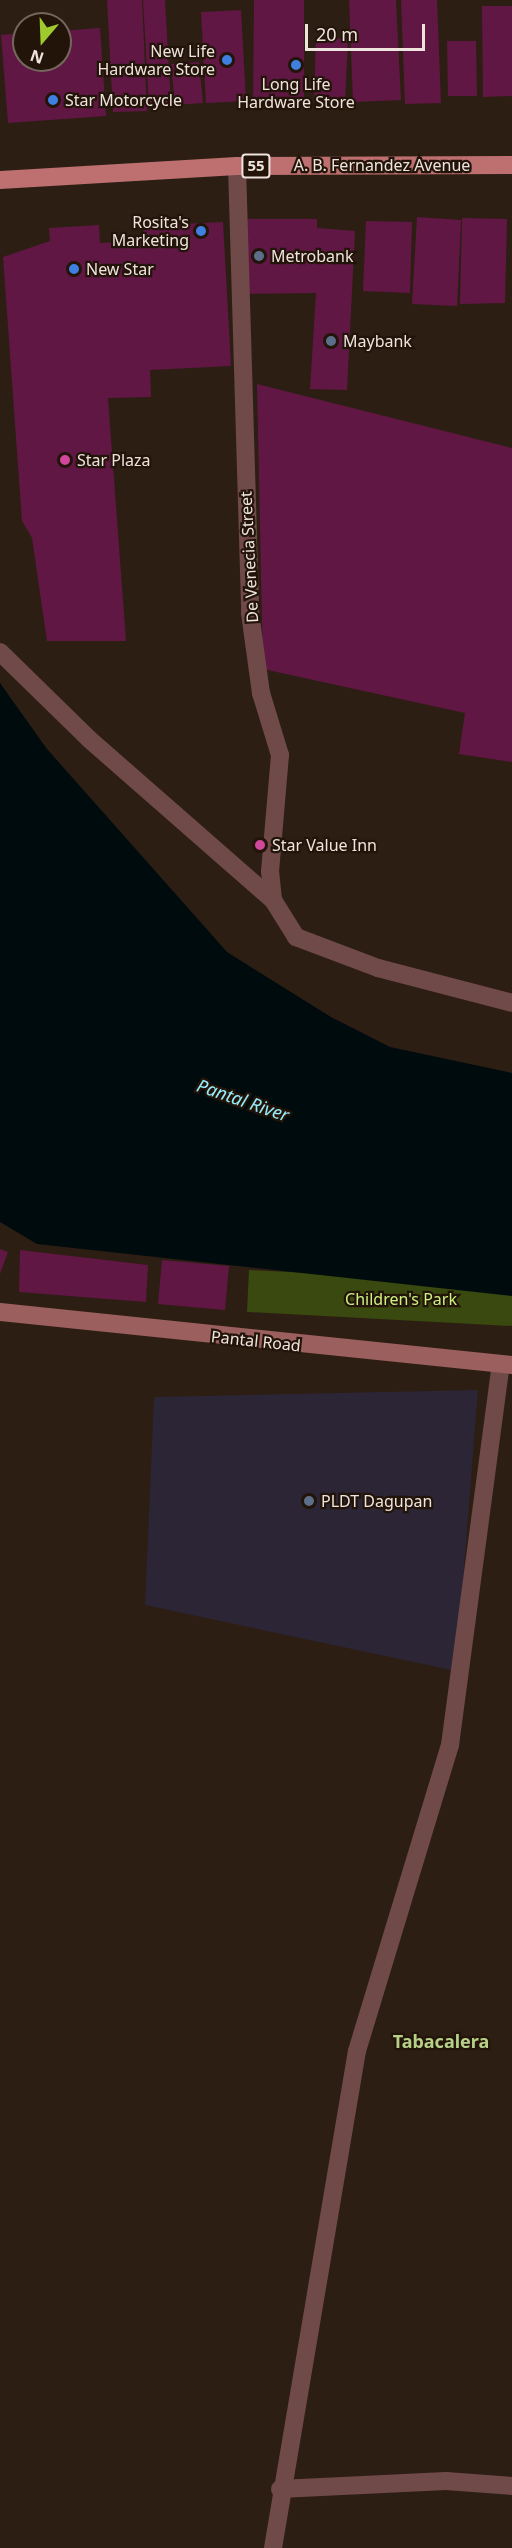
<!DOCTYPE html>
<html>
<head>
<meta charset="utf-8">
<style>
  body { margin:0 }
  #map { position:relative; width:512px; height:2548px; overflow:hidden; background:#2d1e13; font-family:"Noto Sans",sans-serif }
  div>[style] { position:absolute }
  .commercial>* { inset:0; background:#2b2535 }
  .green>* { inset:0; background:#39490f }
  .water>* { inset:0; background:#000b0d }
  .building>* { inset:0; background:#601744 }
  .lane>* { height:18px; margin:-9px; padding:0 9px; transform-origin:9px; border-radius:9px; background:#704a49 }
  .street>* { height:18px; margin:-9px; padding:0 9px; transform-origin:9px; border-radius:9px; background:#704a49 }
  .secondary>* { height:18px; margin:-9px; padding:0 9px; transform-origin:9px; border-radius:9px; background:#9b605e }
  .primary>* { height:18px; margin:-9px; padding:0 9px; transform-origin:9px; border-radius:9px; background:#bd706f }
  .dots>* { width:16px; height:16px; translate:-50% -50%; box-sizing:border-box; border:3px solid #23140a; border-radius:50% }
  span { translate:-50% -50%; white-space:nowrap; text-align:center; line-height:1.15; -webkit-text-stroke:4.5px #23140a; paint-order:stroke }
  .shield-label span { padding:2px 4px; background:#23140a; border:2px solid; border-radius:4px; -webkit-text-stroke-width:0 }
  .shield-label { font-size:15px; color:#eee4dd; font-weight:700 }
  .poi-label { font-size:16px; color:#eee4dd }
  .right { translate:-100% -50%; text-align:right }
  .left { translate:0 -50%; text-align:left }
  .street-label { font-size:16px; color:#eee4dd }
  .park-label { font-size:16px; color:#cdf180 }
  .water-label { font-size:18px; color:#96eefd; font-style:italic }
  .neighbourhood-label { font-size:18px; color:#b7d088; font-weight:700 }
  .north { position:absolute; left:12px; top:12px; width:60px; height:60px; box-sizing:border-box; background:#23140a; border:2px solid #74675e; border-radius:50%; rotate:199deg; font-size:16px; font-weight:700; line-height:24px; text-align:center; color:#eee4dd }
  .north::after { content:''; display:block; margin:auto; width:21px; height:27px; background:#9fca2d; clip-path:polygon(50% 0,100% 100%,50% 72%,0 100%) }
  .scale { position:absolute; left:305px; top:24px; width:120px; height:27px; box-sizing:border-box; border:3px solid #eee4dd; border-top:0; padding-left:8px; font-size:18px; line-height:21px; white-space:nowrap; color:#eee4dd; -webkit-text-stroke:4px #23140a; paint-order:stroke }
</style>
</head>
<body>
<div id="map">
  <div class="commercial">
    <div style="clip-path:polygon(478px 1390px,456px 1671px,145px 1605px,154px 1397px)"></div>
  </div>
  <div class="green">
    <div style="clip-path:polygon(249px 1270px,512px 1283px,512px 1326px,247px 1312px)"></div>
  </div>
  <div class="water">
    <div style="clip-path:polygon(0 683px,47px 749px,227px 952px,331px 1017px,390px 1047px,512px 1073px,512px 1296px,37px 1244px,0 1222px)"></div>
  </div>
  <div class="building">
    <div style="clip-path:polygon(107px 0,142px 0,147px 111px,113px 112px)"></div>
    <div style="clip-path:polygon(143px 0,165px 0,171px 104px,149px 105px)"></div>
    <div style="clip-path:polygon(254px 0,304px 0,304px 106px,253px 105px)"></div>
    <div style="clip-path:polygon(349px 0,396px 0,401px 100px,353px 102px)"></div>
    <div style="clip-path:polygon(401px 0,437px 0,441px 103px,405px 104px)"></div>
    <div style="clip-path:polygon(482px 6px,512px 6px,512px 96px,483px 97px)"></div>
    <div style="clip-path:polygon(241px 10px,246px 101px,206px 103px,201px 12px)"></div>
    <div style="clip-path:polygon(100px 28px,106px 116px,8px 123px,1px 35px,24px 33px,24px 60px,60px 60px,60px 31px)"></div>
    <div style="clip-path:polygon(316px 38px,348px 39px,345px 102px,314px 100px)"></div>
    <div style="clip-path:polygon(447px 41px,476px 41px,477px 96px,448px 96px)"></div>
    <div style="clip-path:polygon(199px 62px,203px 103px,175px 105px,171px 64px)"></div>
    <div style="clip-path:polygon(417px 217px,461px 220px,457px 306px,412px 304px)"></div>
    <div style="clip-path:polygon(462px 218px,507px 219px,505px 303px,460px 304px)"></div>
    <div style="clip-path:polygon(244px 219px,317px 219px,317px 228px,355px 231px,347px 390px,310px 389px,316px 293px,244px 294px)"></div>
    <div style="clip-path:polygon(366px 221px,412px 222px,410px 293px,363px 291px)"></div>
    <div style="clip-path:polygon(223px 222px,231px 366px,150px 370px,151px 397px,108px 398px,126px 641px,47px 641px,32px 538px,22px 521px,3px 257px,50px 241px,49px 228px,99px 225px,100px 243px,144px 241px,143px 226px)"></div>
    <div style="clip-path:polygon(257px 384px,512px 448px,512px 762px,459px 754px,465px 713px,263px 669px)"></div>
    <div style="clip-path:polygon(0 1249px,8px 1252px,0 1274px)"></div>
    <div style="clip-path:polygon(20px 1250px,148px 1265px,146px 1302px,19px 1292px)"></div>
    <div style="clip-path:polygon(162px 1260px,229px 1266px,225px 1310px,158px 1304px)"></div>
  </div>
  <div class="lane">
    <div style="left:0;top:652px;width:124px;rotate:44.3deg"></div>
    <div style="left:89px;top:739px;width:244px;rotate:41.2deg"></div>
  </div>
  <div class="street">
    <div style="left:237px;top:166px;width:447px;rotate:88.3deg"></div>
    <div style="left:250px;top:613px;width:81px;rotate:82.2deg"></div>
    <div style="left:261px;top:693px;width:65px;rotate:73deg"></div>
    <div style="left:280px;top:755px;width:116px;rotate:94.9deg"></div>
    <div style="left:270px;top:871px;width:29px;rotate:84deg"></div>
    <div style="left:273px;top:900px;width:44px;rotate:58.1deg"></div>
    <div style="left:296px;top:937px;width:88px;rotate:20.7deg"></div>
    <div style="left:378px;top:968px;width:138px;rotate:14.6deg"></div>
    <div style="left:280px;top:2489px;width:166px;rotate:-2.8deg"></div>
    <div style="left:446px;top:2481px;width:66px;rotate:4.3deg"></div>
    <div style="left:273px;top:2548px;width:504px;rotate:-80.41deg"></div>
    <div style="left:357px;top:2051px;width:320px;rotate:-73.1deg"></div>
    <div style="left:450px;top:1745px;width:383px;rotate:-82.4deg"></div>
  </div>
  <div class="secondary">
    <div style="left:0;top:1312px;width:515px;rotate:5.91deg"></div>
  </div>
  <div class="primary">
    <div style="left:0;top:180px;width:237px;rotate:-3.4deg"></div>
    <div style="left:237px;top:166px;width:275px;rotate:-0.2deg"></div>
  </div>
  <div class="dots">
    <div style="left:227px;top:60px;background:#3f7fe0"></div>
    <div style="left:296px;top:65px;background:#3f7fe0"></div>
    <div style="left:53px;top:100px;background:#3f7fe0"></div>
    <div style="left:201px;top:231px;background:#3f7fe0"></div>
    <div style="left:259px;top:256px;background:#5c6f8a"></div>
    <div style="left:74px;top:269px;background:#3f7fe0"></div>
    <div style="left:331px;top:341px;background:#5c6f8a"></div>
    <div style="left:65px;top:460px;background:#d1479c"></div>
    <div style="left:260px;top:845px;background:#d1479c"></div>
    <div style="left:309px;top:1501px;background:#5c6f8a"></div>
  </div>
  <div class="shield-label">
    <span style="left:256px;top:166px">55</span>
  </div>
  <div class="poi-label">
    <span class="right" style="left:215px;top:60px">New Life<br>Hardware Store</span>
    <span style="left:296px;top:93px">Long Life<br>Hardware Store</span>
    <span class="left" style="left:65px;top:100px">Star Motorcycle</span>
    <span class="right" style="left:189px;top:231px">Rosita's<br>Marketing</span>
    <span class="left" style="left:271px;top:256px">Metrobank</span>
    <span class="left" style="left:86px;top:269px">New Star</span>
    <span class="left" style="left:343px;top:341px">Maybank</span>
    <span class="left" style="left:77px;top:460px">Star Plaza</span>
    <span class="left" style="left:272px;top:845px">Star Value Inn</span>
    <span class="left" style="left:321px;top:1501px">PLDT Dagupan</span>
  </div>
  <div class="street-label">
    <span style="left:382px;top:165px">A. B. Fernandez Avenue</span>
    <span style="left:249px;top:557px;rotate:-93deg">De Venecia Street</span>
    <span style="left:256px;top:1341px;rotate:6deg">Pantal Road</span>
  </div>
  <div class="park-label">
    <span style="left:401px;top:1299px">Children's Park</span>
  </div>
  <div class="water-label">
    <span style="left:243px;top:1100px;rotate:19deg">Pantal River</span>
  </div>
  <div class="neighbourhood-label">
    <span style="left:441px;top:2041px">Tabacalera</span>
  </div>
  <div class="north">N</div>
  <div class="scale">20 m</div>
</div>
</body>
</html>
